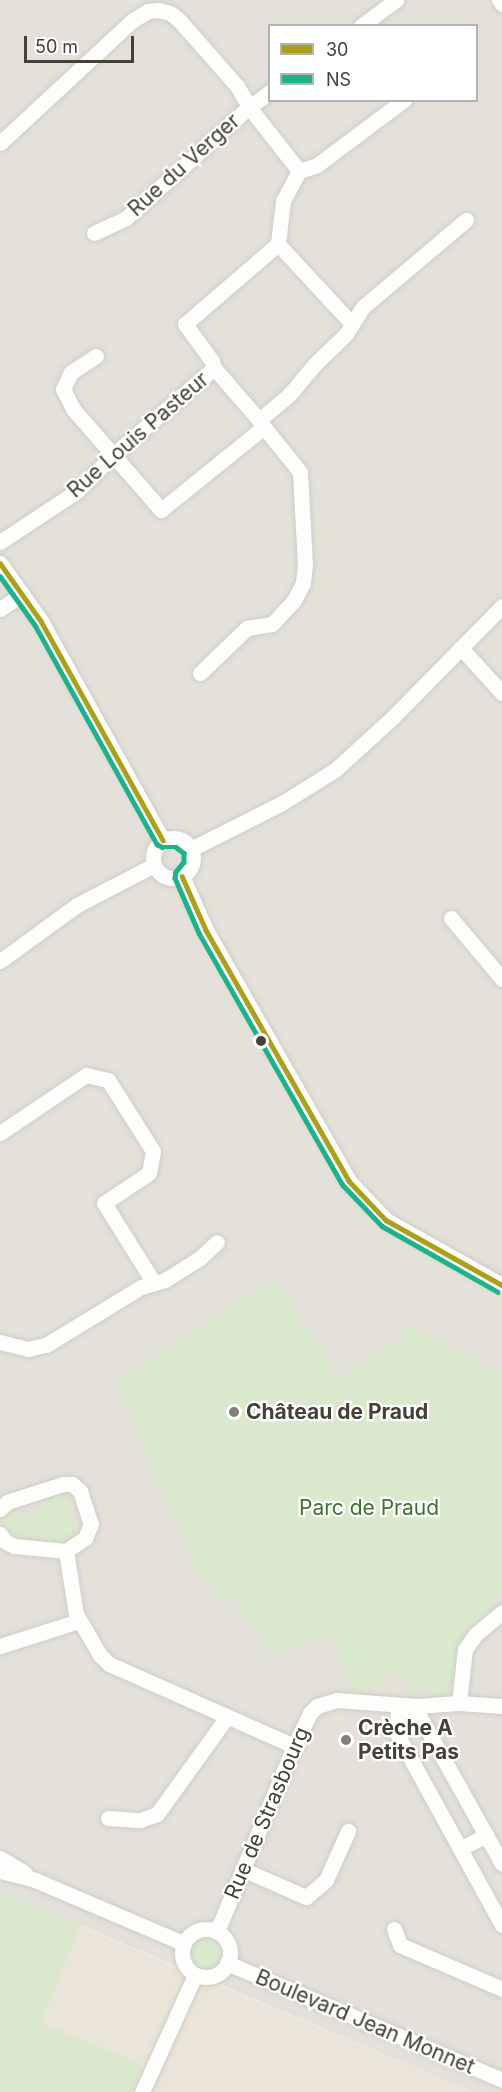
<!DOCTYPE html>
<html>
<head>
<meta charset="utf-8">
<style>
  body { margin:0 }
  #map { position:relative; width:502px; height:2092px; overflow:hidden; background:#f0efea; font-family:Inter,sans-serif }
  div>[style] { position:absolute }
  .residential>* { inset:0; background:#e3e1d9 }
  .commercial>* { inset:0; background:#eae5d8 }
  .green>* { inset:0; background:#dae8cd }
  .round { border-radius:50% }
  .roads { filter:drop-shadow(0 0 2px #cecdc8) drop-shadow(0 0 2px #cecdc8) }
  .minor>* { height:15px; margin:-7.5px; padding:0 7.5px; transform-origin:7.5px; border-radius:7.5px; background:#fdfdfc }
  .minor>.ring { margin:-7.5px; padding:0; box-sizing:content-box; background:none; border:15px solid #fdfdfc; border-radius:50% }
  .bus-1>* { height:4.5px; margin:-2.25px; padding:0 2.25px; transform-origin:2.25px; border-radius:2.25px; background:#aba019 }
  .bus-2>* { height:4.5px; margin:-2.25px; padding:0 2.25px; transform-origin:2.25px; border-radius:2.25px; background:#1cb38b }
  .dots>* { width:16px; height:16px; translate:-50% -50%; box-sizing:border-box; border:3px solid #fff; border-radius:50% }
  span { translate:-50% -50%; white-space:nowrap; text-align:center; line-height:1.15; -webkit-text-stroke:4.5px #fff; paint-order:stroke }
  .street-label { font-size:21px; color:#454138 }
  .poi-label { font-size:21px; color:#454138; font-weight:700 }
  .left { translate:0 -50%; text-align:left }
  .park-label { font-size:21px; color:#417032 }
  .legend { position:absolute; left:268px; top:24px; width:210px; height:78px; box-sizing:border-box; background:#fff; border:2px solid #b5b3af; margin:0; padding:8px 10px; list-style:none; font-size:18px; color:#454138 }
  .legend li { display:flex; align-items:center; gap:12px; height:30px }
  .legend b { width:30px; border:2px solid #b5b3af }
  .scale { position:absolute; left:24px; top:36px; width:110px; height:27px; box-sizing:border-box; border:3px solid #454138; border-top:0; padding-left:8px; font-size:18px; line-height:21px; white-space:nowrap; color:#454138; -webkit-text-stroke:4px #fff; paint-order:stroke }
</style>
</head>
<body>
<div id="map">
  <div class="residential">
    <div style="clip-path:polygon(evenodd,0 0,502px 0,502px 2092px,473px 2092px,0 1891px,0 0,270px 26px,476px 26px,476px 100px,270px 100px,270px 26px)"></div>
  </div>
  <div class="commercial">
    <div style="clip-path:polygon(78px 1925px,195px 1975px,472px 2092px,131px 2092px,144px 2065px,41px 2022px)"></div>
  </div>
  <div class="green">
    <div style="clip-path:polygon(274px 1279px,339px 1377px,400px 1338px,410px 1324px,502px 1373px,502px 1595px,491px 1604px,490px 1613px,461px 1639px,453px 1686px,445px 1696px,435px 1698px,435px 1688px,419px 1687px,418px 1697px,415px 1697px,402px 1671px,361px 1693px,353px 1692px,330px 1635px,267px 1655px,257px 1629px,231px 1598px,219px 1603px,212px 1588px,188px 1560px,193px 1555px,151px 1467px,117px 1380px)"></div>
    <div style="clip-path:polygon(64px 1491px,73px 1494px,76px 1499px,66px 1502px,74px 1528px,83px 1525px,83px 1532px,70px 1541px,57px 1543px,13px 1541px,2px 1524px,5px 1511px,14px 1507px,18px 1518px,43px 1509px,40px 1498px)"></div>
    <div style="clip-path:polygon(0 1891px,81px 1926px,41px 2022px,144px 2065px,131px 2092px,0 2092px)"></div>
    <div class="round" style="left:189px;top:1938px;width:32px;height:32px"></div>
  </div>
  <div class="roads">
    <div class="minor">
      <div style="left:499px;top:0;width:5px;rotate:53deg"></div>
      <div style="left:361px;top:26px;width:44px;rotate:-36.6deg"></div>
      <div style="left:0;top:143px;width:181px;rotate:-42.8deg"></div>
      <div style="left:133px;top:20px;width:17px;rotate:-31deg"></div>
      <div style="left:148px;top:11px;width:10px;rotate:-6deg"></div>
      <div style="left:158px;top:10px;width:12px;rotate:14deg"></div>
      <div style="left:170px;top:13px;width:11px;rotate:38deg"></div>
      <div style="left:179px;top:20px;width:88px;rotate:48.7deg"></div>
      <div style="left:237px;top:86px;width:24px;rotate:60deg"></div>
      <div style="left:249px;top:107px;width:81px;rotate:52deg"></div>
      <div style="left:94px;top:233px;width:35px;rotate:-25deg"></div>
      <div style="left:126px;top:218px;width:166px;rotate:-42.1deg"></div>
      <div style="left:249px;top:107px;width:26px;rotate:-36deg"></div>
      <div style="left:278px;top:244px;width:109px;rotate:47.2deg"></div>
      <div style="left:96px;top:356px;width:30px;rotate:147deg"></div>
      <div style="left:71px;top:372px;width:19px;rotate:115deg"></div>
      <div style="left:63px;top:389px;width:22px;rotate:63deg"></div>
      <div style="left:73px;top:409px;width:134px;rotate:48.9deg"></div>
      <div style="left:161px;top:510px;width:132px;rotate:-38.9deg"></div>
      <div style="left:264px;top:427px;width:9px;rotate:-126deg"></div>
      <div style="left:259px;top:420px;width:39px;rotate:-40deg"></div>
      <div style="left:289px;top:395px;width:39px;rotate:-50deg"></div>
      <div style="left:314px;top:365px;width:45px;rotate:-44.1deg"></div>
      <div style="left:346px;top:334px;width:32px;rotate:-58deg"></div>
      <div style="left:363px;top:307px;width:135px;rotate:-40.2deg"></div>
      <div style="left:214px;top:368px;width:69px;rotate:49.1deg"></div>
      <div style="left:0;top:542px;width:92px;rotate:-33.5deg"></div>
      <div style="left:77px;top:491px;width:51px;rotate:-45deg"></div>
      <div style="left:113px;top:455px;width:133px;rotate:-40.7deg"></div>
      <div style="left:214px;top:368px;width:7px;rotate:-106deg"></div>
      <div style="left:212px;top:361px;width:46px;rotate:-126.1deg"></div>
      <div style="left:185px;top:324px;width:123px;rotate:-40.7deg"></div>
      <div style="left:278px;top:244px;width:43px;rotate:-83.4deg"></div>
      <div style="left:283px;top:201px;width:34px;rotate:-62deg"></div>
      <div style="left:299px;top:171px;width:19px;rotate:-18deg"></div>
      <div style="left:317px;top:165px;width:109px;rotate:-36.8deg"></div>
      <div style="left:0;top:563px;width:71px;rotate:54.7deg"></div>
      <div style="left:41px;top:621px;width:251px;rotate:60.9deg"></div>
      <div style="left:0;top:609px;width:27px;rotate:-34deg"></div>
      <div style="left:461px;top:648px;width:61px;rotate:47.7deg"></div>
      <div style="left:200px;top:673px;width:65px;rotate:-43.8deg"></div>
      <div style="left:247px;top:628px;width:25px;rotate:-9deg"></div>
      <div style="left:272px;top:624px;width:33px;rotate:-47deg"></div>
      <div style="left:294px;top:600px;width:19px;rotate:-62deg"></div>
      <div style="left:303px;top:583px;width:18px;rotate:-84deg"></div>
      <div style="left:305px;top:565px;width:93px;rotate:-93.1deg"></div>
      <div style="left:300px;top:472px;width:58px;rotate:-128.7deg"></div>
      <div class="ring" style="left:153px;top:838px;width:25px;height:25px"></div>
      <div style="left:191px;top:849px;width:102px;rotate:-26.8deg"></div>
      <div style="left:282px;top:803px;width:62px;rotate:-31.9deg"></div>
      <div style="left:335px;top:770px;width:79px;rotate:-42.4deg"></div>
      <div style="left:393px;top:717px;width:156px;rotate:-45.5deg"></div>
      <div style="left:182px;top:876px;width:59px;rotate:66deg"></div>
      <div style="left:206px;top:930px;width:289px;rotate:60.3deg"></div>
      <div style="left:349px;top:1181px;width:54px;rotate:46.5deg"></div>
      <div style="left:386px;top:1220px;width:133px;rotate:29.3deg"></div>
      <div style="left:451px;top:918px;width:80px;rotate:50.1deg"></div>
      <div style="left:0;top:961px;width:95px;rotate:-36deg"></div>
      <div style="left:77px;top:905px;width:87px;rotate:-27.5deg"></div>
      <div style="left:0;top:1133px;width:104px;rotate:-34deg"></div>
      <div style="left:86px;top:1075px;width:23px;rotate:13deg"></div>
      <div style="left:108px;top:1080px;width:84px;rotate:57.6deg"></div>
      <div style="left:153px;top:1151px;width:22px;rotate:100deg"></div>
      <div style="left:149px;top:1173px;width:54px;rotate:146.3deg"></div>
      <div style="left:104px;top:1203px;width:94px;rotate:58deg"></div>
      <div style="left:0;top:1342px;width:29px;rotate:14deg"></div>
      <div style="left:28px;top:1349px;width:18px;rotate:-13deg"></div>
      <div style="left:46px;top:1345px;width:111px;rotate:-31.4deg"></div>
      <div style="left:141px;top:1287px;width:25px;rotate:-16deg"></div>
      <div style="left:165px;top:1280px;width:41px;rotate:-32.2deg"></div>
      <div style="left:200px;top:1258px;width:23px;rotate:-43deg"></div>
      <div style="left:0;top:1509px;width:10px;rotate:-45deg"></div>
      <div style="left:7px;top:1502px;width:59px;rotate:-17.8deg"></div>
      <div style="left:63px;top:1484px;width:9px"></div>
      <div style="left:72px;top:1484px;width:11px;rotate:41deg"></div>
      <div style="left:80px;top:1491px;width:35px;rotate:72deg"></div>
      <div style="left:91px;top:1524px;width:15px;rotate:113deg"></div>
      <div style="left:85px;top:1538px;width:23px;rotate:146deg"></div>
      <div style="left:66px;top:1551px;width:52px;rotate:-174.5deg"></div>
      <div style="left:14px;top:1546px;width:9px;rotate:-153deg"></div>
      <div style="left:6px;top:1542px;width:10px;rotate:-127deg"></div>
      <div style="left:66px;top:1551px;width:64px;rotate:81deg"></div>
      <div style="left:76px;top:1614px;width:48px;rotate:59.7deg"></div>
      <div style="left:100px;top:1655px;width:13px;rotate:45deg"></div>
      <div style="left:109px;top:1664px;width:202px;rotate:23.9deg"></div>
      <div style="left:0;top:1646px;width:83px;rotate:-17.6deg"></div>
      <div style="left:459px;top:1703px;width:54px;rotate:-83.7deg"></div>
      <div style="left:465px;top:1649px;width:19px;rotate:-54deg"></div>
      <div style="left:476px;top:1634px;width:34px;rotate:-40deg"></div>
      <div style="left:398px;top:1706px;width:28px;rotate:92deg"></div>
      <div style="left:397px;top:1734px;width:218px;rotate:61.2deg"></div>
      <div style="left:403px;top:1708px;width:19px;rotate:28deg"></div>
      <div style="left:420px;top:1717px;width:168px;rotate:60.8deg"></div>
      <div style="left:108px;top:1818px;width:32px;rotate:4deg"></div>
      <div style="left:140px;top:1820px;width:18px;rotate:-19deg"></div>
      <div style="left:157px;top:1814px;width:120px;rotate:-54.2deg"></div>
      <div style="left:460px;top:1849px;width:30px;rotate:-28deg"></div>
      <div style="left:0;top:1858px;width:29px;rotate:31deg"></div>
      <div style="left:242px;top:1869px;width:70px;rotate:23.6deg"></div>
      <div style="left:306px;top:1897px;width:26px;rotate:-40deg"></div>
      <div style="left:326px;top:1880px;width:54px;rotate:-65.8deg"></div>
      <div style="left:0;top:1871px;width:36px;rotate:14deg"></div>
      <div style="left:35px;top:1880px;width:161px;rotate:23.1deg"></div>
      <div class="ring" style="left:182px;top:1929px;width:33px;height:33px"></div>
      <div style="left:394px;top:1929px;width:17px;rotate:69deg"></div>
      <div style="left:400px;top:1945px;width:111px;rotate:23.3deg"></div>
      <div style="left:214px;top:1930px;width:8px;rotate:-45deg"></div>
      <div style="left:220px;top:1924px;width:193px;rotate:-67.4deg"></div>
      <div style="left:294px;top:1746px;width:37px;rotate:-64deg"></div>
      <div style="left:310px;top:1713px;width:10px;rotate:-45deg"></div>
      <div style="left:317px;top:1706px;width:21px;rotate:-17deg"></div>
      <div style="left:337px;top:1700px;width:80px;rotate:4.3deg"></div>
      <div style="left:417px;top:1706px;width:42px;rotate:-4.1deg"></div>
      <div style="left:459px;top:1703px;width:43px;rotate:4deg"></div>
      <div style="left:227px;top:1963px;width:299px;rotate:23deg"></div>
      <div style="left:142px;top:2092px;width:128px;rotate:-65.6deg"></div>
    </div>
  </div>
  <div class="bus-1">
    <div style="left:0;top:563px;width:71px;rotate:54.7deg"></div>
    <div style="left:41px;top:621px;width:251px;rotate:60.9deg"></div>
    <div style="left:182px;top:876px;width:59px;rotate:66deg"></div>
    <div style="left:206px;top:930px;width:289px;rotate:60.3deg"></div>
    <div style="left:349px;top:1181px;width:54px;rotate:46.5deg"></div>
    <div style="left:386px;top:1220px;width:133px;rotate:29.3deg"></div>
  </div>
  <div class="bus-2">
    <div style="left:0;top:576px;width:60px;rotate:54.5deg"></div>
    <div style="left:35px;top:625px;width:251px;rotate:60.9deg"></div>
    <div style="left:157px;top:844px;width:6px;rotate:31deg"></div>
    <div style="left:162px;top:847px;width:14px"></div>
    <div style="left:176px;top:847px;width:10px;rotate:37deg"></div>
    <div style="left:184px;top:853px;width:9px;rotate:90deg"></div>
    <div style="left:184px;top:862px;width:13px;rotate:129deg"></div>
    <div style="left:176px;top:872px;width:6px;rotate:99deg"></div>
    <div style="left:175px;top:878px;width:60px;rotate:66.4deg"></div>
    <div style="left:199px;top:933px;width:290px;rotate:60.3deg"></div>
    <div style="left:343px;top:1185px;width:57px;rotate:46.4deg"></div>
    <div style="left:382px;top:1226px;width:133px;rotate:29.6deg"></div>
  </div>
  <div class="dots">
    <div style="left:261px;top:1041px;background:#454138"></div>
    <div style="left:234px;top:1412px;background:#817e76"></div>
    <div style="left:346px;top:1740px;background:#817e76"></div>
  </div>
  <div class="street-label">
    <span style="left:184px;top:165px;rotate:-42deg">Rue du Verger</span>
    <span style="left:138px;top:435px;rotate:-41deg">Rue Louis Pasteur</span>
    <span style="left:267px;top:1813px;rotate:-67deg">Rue de Strasbourg</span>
    <span style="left:365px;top:2022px;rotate:23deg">Boulevard Jean Monnet</span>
  </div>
  <div class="poi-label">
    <span class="left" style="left:246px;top:1412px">Château de Praud</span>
    <span class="left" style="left:358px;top:1740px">Crèche A<br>Petits Pas</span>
  </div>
  <div class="park-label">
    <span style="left:369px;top:1508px">Parc de Praud</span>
  </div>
  <ul class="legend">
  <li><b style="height:8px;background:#aba019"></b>30</li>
  <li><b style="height:8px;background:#1cb38b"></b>NS</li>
  </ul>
  <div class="scale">50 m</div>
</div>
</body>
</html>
